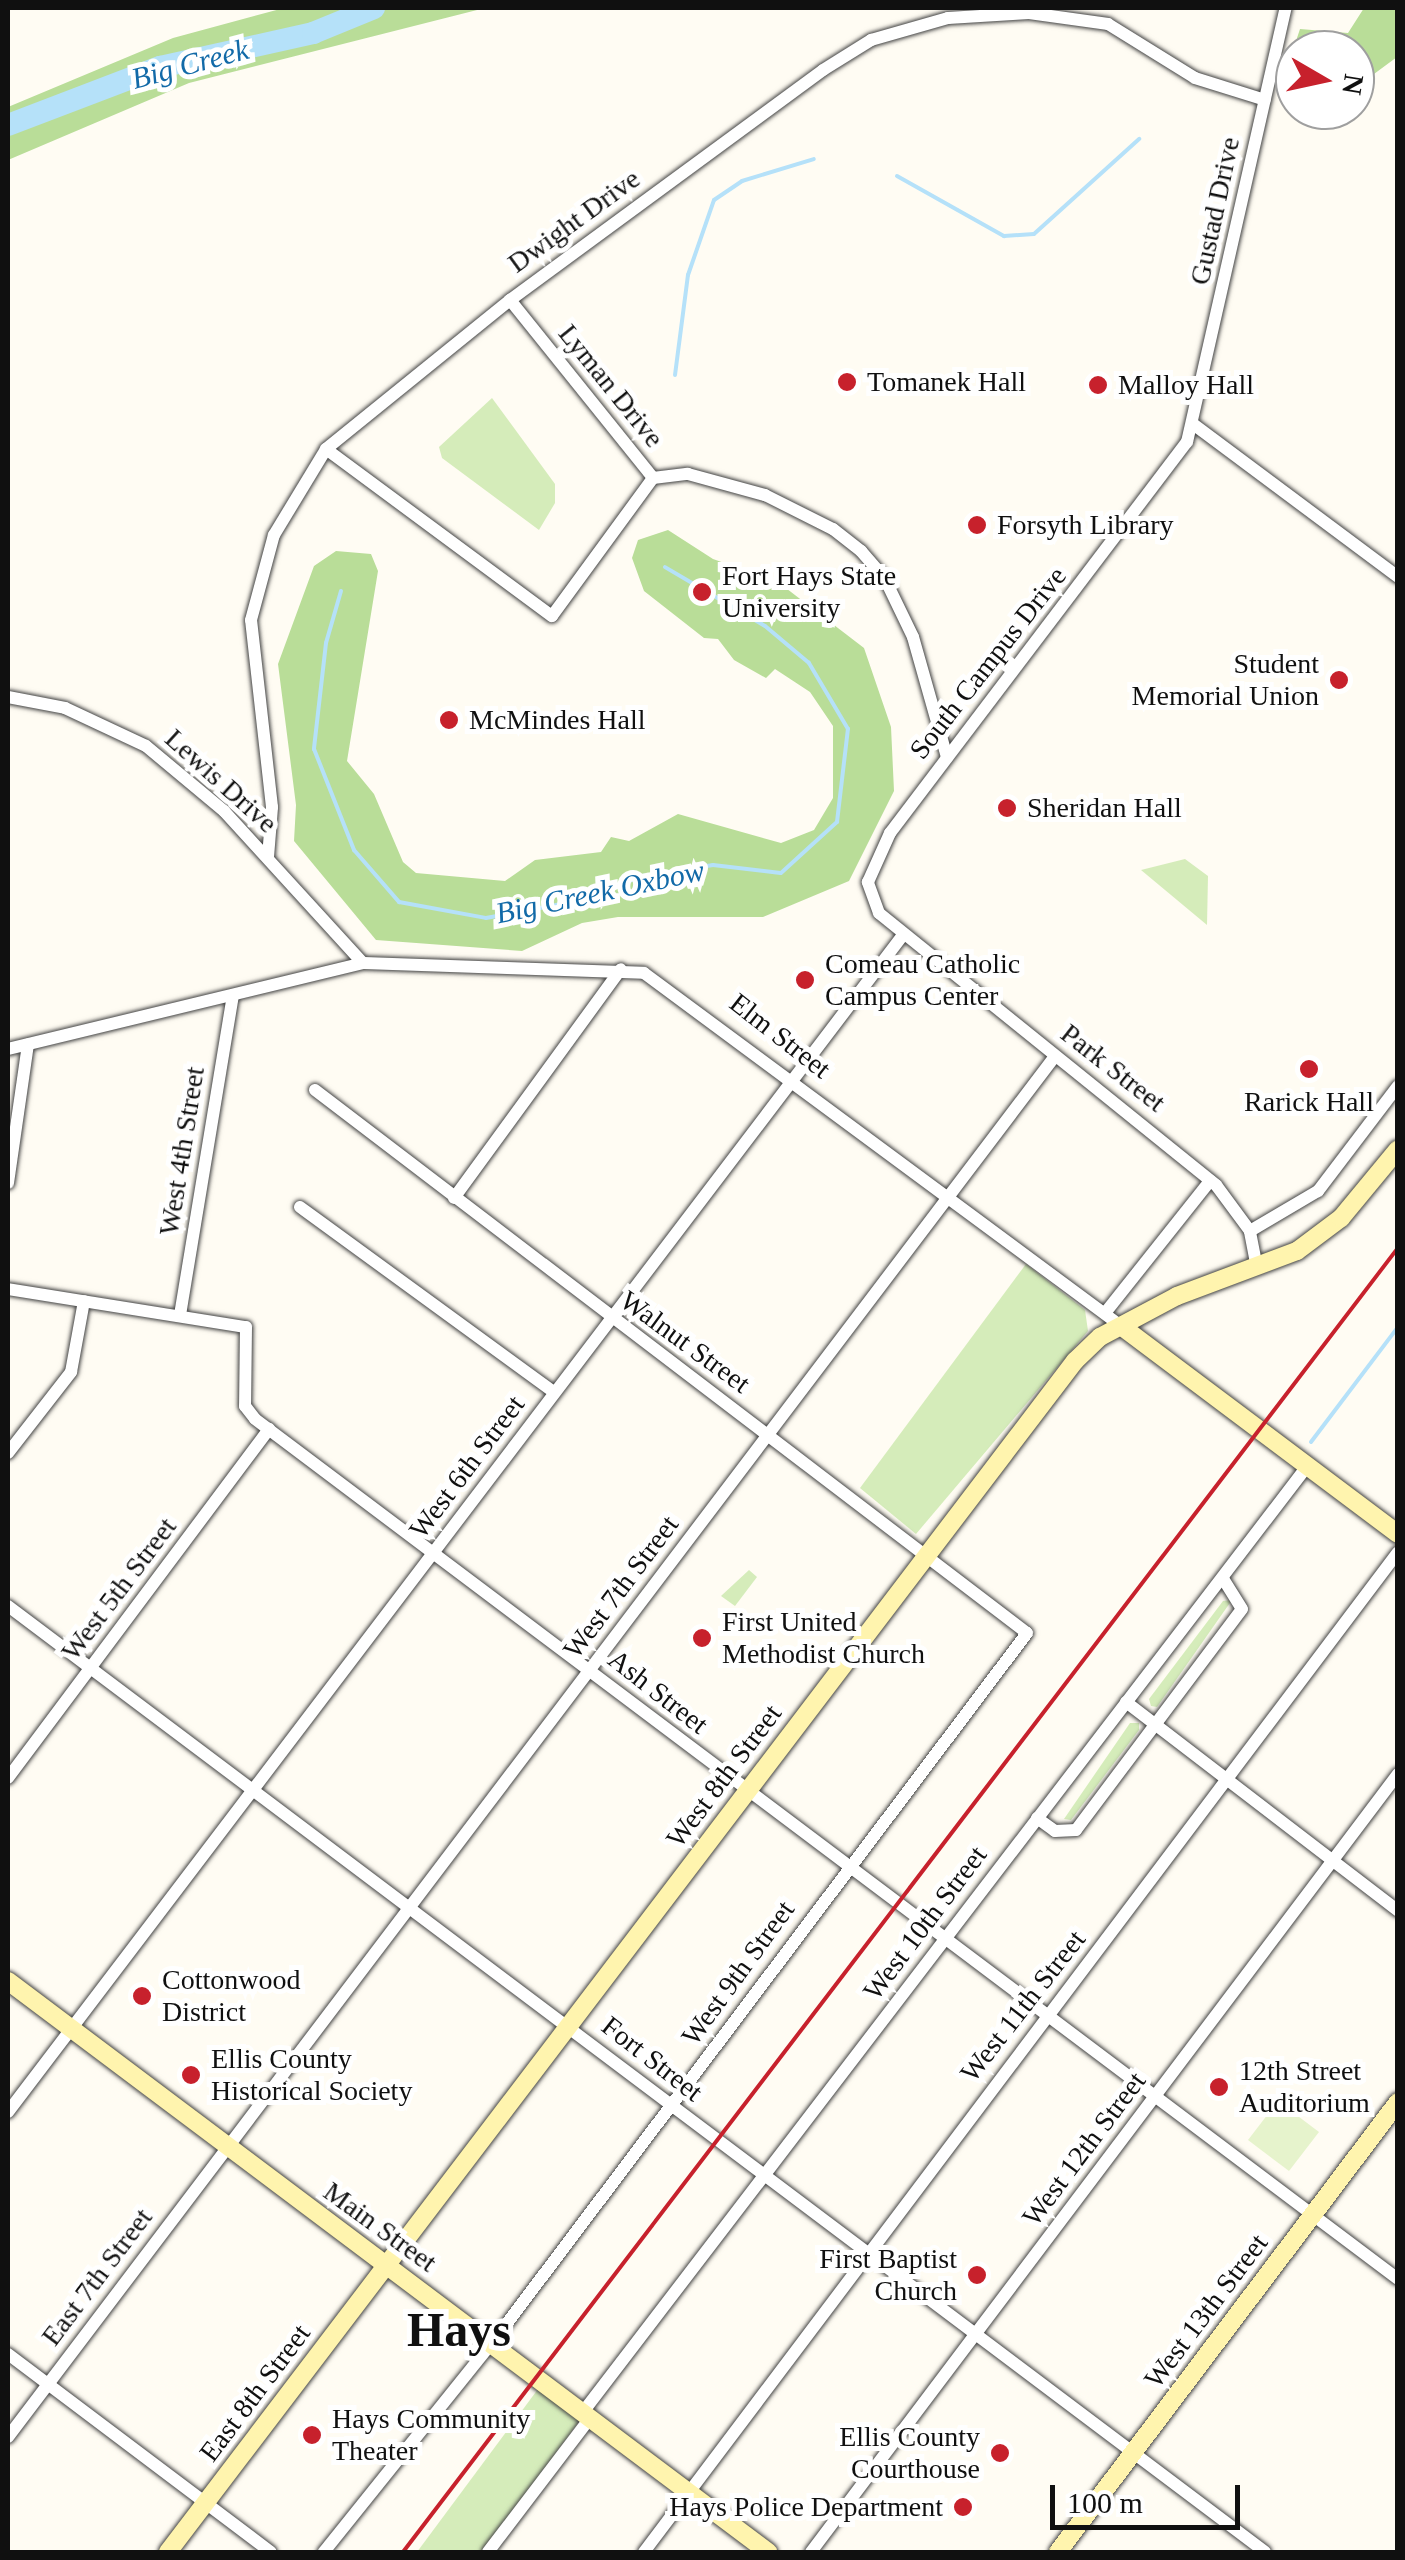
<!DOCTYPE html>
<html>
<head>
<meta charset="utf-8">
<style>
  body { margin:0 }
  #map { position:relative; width:1405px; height:2560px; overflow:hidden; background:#fffcf3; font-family:Georgia,serif }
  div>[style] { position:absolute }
  .green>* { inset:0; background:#d5ecba }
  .forest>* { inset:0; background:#b9dd98 }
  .pitch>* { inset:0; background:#e6f3cc }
  .stream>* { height:4px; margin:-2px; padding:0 2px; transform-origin:2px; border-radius:2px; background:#b5e1f9 }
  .river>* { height:22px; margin:-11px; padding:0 11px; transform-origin:11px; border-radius:11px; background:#b5e1f9 }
  .roads { filter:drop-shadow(0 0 2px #434343) drop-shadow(0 0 2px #434343) }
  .street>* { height:12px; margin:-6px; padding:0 6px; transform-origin:6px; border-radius:6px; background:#fff }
  .secondary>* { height:18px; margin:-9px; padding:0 9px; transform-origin:9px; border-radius:9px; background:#fff4ae }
  .rail>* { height:4px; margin:-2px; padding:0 2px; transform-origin:2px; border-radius:2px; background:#c7212c }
  .dots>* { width:28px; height:28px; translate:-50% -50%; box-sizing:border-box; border:5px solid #fff; border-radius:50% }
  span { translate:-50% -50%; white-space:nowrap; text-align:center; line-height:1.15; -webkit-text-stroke:10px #fff; paint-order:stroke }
  .street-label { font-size:28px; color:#101010 }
  .poi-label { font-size:28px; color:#101010 }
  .left { translate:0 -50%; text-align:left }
  .right { translate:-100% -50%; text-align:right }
  .water-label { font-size:30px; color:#126aa8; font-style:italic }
  .town-label { font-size:48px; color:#101010; font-weight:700 }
  .frame { position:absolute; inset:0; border:10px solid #101010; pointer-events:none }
  .north { position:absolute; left:1275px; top:30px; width:100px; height:100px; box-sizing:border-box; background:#fff; border:2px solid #9f9f9f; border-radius:50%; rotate:99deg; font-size:28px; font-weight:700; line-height:40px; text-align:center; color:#101010 }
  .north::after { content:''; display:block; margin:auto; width:35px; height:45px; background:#c7212c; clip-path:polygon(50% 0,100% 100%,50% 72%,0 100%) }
  .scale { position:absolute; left:1050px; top:2485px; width:190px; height:45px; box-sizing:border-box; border:5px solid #101010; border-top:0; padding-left:12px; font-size:30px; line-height:35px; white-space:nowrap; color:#101010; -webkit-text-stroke:8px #fff; paint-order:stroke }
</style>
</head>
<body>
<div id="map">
  <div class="green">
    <div style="clip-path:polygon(492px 398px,555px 484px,555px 503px,539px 530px,442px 458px,439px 447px)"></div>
    <div style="clip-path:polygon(1185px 859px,1208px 876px,1207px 925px,1141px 870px)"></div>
    <div style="clip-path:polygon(1026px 1264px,1085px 1310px,1088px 1331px,916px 1534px,860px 1488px)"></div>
    <div style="clip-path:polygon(749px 1570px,757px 1577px,735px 1606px,721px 1596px)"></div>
    <div style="clip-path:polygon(1232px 1600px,1157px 1707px,1151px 1706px,1149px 1699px,1223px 1601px)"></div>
    <div style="clip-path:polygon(1130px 1723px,1139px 1723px,1139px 1730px,1071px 1820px,1064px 1819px)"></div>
    <div style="clip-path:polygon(538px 2389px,580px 2420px,483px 2552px,417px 2552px)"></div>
  </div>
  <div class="forest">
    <div style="clip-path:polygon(284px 8px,485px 8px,189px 83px,8px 160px,8px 107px,173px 38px)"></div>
    <div style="clip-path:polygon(1364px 8px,1397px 8px,1397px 57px,1355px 88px,1355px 50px,1295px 50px,1295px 74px,1286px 71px,1300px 29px,1348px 33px)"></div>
    <div style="clip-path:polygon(668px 530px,713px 559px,778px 582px,864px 648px,891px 727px,894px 791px,849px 881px,763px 917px,618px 917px,582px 923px,522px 951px,376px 940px,294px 841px,296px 805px,278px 664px,314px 566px,336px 551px,371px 554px,378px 571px,347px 761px,374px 794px,403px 862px,416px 873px,505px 881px,535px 860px,601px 852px,611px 837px,629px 841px,678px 814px,781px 843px,814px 830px,833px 798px,833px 726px,810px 692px,775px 669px,766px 678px,734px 660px,718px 639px,704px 638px,644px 591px,632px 558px,638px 540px)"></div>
  </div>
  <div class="pitch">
    <div style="clip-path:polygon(1278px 2101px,1319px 2132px,1289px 2171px,1248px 2140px)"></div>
  </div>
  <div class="stream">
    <div style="left:897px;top:176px;width:123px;rotate:29.3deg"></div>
    <div style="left:1004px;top:236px;width:30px;rotate:-4deg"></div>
    <div style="left:1034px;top:234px;width:142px;rotate:-42.1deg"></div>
    <div style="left:675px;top:375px;width:101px;rotate:-82.6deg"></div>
    <div style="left:688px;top:275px;width:79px;rotate:-70.9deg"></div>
    <div style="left:714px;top:200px;width:34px;rotate:-34deg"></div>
    <div style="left:742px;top:181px;width:75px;rotate:-17deg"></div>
    <div style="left:341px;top:591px;width:54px;rotate:106.1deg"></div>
    <div style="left:326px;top:643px;width:107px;rotate:96.5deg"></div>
    <div style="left:314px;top:749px;width:109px;rotate:68.4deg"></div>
    <div style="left:354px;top:850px;width:69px;rotate:49.1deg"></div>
    <div style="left:399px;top:902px;width:88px;rotate:10.4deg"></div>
    <div style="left:486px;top:918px;width:82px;rotate:-10.5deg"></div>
    <div style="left:567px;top:903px;width:81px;rotate:-19.6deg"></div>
    <div style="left:643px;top:876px;width:71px;rotate:-8.9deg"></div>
    <div style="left:713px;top:865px;width:68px;rotate:6.7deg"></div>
    <div style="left:781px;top:873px;width:76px;rotate:-42.3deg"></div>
    <div style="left:837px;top:822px;width:94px;rotate:-83.3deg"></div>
    <div style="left:848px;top:729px;width:77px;rotate:-120.6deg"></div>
    <div style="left:809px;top:663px;width:57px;rotate:-139.9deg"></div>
    <div style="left:765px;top:626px;width:116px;rotate:-149.5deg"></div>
    <div style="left:1311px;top:1442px;width:144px;rotate:-52.9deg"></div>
  </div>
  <div class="river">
    <div style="left:8px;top:125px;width:163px;rotate:-20.9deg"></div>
    <div style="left:160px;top:67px;width:157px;rotate:-12.5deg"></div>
    <div style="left:313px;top:33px;width:66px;rotate:-22.3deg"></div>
  </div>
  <div class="roads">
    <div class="street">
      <div style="left:510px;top:300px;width:228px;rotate:51.2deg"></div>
      <div style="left:1193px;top:424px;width:256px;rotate:36.7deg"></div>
      <div style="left:326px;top:449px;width:281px;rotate:36.5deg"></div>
      <div style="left:552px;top:616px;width:171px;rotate:-53.8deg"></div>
      <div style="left:653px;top:478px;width:35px;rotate:-7deg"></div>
      <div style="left:688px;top:474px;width:80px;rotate:15.3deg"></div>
      <div style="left:765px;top:495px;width:76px;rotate:26.6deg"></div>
      <div style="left:833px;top:529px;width:36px;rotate:38deg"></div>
      <div style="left:861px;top:551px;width:37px;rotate:49deg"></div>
      <div style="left:885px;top:579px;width:64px;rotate:64.2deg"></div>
      <div style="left:913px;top:637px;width:125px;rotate:74.2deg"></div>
      <div style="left:8px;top:697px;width:58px;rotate:10.9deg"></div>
      <div style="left:65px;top:708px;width:89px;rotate:25.1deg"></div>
      <div style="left:146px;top:746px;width:102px;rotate:39.8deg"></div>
      <div style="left:224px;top:811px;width:206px;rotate:47.6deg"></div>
      <div style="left:268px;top:857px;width:50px;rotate:-85.4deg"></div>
      <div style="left:272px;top:807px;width:188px;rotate:-96.4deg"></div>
      <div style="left:251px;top:620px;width:88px;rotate:-74.9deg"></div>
      <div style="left:274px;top:535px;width:100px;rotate:-58.8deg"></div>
      <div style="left:326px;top:449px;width:237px;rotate:-39deg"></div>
      <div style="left:510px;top:300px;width:388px;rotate:-36.3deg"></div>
      <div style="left:823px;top:70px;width:57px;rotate:-32deg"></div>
      <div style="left:871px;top:40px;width:80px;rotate:-15.9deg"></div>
      <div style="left:948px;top:18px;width:81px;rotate:-3.5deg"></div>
      <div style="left:1029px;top:13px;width:80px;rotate:7.9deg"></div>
      <div style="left:1108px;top:24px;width:102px;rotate:31.8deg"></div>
      <div style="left:1195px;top:78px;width:73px;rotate:17.4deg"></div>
      <div style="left:8px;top:1049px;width:365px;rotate:-13.6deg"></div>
      <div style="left:363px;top:963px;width:281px;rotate:2deg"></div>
      <div style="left:644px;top:973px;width:593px;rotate:36.5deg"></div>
      <div style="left:315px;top:1090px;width:895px;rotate:37.33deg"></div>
      <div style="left:1027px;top:1633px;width:878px;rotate:126.99deg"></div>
      <div style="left:499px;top:2334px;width:280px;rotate:128.8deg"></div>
      <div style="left:8px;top:1183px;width:140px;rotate:-81.8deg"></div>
      <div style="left:454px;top:1198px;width:283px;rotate:-53.9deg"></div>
      <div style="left:300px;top:1207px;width:314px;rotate:36.1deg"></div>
      <div style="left:1250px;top:1231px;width:79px;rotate:-30.5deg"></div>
      <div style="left:1318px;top:1191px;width:132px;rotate:-52.7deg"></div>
      <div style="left:1257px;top:1268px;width:38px;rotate:-101deg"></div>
      <div style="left:1250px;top:1231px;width:57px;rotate:-126.5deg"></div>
      <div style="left:1216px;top:1185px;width:433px;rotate:-141.1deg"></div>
      <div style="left:879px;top:913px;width:33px;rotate:-110deg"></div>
      <div style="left:868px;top:882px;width:54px;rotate:-65.8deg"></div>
      <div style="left:890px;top:833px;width:491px;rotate:-52.8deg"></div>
      <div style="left:1187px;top:442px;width:445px;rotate:-77.2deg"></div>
      <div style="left:8px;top:1289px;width:241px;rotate:9.1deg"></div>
      <div style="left:246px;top:1327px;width:79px;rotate:90.7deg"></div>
      <div style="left:245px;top:1406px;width:16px;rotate:52deg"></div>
      <div style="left:255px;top:1419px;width:1430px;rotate:36.96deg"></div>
      <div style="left:1105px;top:1313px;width:169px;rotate:-51.5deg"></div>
      <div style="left:180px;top:1315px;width:324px;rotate:-80.6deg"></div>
      <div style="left:8px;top:1453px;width:103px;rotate:-52.1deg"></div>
      <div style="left:71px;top:1372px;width:72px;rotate:-79.6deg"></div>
      <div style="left:8px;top:1606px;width:1573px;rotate:36.96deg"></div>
      <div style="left:1126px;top:1702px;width:343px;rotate:37.5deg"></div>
      <div style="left:8px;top:1778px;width:436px;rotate:-53.2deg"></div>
      <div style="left:1037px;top:1818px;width:22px;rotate:36deg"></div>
      <div style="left:1055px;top:1831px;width:21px;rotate:-3deg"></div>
      <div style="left:1076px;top:1830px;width:276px;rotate:-53.1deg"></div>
      <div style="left:1242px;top:1609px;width:34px;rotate:-122deg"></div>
      <div style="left:8px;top:2112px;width:1479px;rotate:-52.75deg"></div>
      <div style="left:8px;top:2354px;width:329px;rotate:37deg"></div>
      <div style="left:583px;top:2412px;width:1193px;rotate:-52.56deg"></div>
      <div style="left:8px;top:2437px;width:1733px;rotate:-52.83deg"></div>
      <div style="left:488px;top:2552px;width:168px;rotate:-52.7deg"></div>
      <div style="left:644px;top:2552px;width:1252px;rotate:-52.98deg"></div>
      <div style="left:811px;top:2552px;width:975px;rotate:-52.97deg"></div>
    </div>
    <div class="secondary">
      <div style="left:1121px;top:1326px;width:346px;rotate:36.9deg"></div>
      <div style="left:8px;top:1981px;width:951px;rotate:36.92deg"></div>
      <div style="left:168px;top:2552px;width:1497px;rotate:-52.71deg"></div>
      <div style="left:1075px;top:1361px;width:35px;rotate:-44deg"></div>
      <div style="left:1100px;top:1337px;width:87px;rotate:-28deg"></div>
      <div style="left:1177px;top:1296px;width:128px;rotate:-20.6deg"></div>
      <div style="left:1297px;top:1251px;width:55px;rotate:-36.9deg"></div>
      <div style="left:1341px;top:1218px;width:89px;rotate:-50.4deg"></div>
      <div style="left:1058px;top:2552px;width:564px;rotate:-52.93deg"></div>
    </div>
  </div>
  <div class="rail">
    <div style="left:403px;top:2552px;width:1640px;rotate:-52.66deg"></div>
  </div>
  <div class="dots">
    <div style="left:847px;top:382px;background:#c7212c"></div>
    <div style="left:1098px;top:385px;background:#c7212c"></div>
    <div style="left:977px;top:525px;background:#c7212c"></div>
    <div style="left:702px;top:592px;background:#c7212c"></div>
    <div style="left:1339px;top:680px;background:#c7212c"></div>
    <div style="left:449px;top:720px;background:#c7212c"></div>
    <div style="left:1007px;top:808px;background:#c7212c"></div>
    <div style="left:805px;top:980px;background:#c7212c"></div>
    <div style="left:1309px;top:1069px;background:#c7212c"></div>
    <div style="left:702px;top:1638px;background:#c7212c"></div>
    <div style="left:142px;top:1996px;background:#c7212c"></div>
    <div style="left:191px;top:2075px;background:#c7212c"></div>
    <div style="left:1219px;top:2087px;background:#c7212c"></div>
    <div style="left:977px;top:2275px;background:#c7212c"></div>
    <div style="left:312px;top:2435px;background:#c7212c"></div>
    <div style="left:1000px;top:2453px;background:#c7212c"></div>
    <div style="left:963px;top:2507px;background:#c7212c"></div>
  </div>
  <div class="street-label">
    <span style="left:1215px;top:211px;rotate:-78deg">Gustad Drive</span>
    <span style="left:574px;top:221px;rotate:-36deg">Dwight Drive</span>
    <span style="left:611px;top:386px;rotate:51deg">Lyman Drive</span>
    <span style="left:988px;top:663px;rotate:-52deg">South Campus Drive</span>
    <span style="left:221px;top:781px;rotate:42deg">Lewis Drive</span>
    <span style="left:780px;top:1036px;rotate:38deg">Elm Street</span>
    <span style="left:1113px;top:1068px;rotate:38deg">Park Street</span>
    <span style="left:182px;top:1151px;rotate:-81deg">West 4th Street</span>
    <span style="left:685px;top:1342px;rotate:36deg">Walnut Street</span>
    <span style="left:467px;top:1467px;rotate:-53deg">West 6th Street</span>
    <span style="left:621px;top:1587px;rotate:-53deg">West 7th Street</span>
    <span style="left:119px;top:1589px;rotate:-53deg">West 5th Street</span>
    <span style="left:658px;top:1692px;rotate:38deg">Ash Street</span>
    <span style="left:724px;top:1776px;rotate:-53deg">West 8th Street</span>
    <span style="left:925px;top:1923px;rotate:-53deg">West 10th Street</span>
    <span style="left:738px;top:1973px;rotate:-54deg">West 9th Street</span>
    <span style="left:1023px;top:2006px;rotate:-52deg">West 11th Street</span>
    <span style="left:652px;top:2059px;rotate:38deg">Fort Street</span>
    <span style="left:1084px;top:2149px;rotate:-53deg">West 12th Street</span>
    <span style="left:380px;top:2227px;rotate:36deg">Main Street</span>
    <span style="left:97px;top:2277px;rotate:-53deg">East 7th Street</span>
    <span style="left:1206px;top:2311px;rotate:-53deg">West 13th Street</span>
    <span style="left:255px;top:2393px;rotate:-53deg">East 8th Street</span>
  </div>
  <div class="poi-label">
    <span class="left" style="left:867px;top:382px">Tomanek Hall</span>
    <span class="left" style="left:1118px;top:385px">Malloy Hall</span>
    <span class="left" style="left:997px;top:525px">Forsyth Library</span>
    <span class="left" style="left:722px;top:592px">Fort Hays State<br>University</span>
    <span class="right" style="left:1319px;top:680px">Student<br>Memorial Union</span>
    <span class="left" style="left:469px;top:720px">McMindes Hall</span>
    <span class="left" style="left:1027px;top:808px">Sheridan Hall</span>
    <span class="left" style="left:825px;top:980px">Comeau Catholic<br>Campus Center</span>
    <span style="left:1309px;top:1102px">Rarick Hall</span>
    <span class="left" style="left:722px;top:1638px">First United<br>Methodist Church</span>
    <span class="left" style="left:162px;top:1996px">Cottonwood<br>District</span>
    <span class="left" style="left:211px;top:2075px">Ellis County<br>Historical Society</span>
    <span class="left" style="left:1239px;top:2087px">12th Street<br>Auditorium</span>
    <span class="right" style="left:957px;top:2275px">First Baptist<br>Church</span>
    <span class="left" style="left:332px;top:2435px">Hays Community<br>Theater</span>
    <span class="right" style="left:980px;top:2453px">Ellis County<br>Courthouse</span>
    <span class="right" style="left:943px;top:2507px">Hays Police Department</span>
  </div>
  <div class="water-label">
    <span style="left:190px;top:64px;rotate:-15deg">Big Creek</span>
    <span style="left:600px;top:892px;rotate:-12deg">Big Creek Oxbow</span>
  </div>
  <div class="town-label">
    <span style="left:459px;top:2330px">Hays</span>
  </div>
  <div class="frame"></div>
  <div class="north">N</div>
  <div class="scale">100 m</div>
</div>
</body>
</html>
